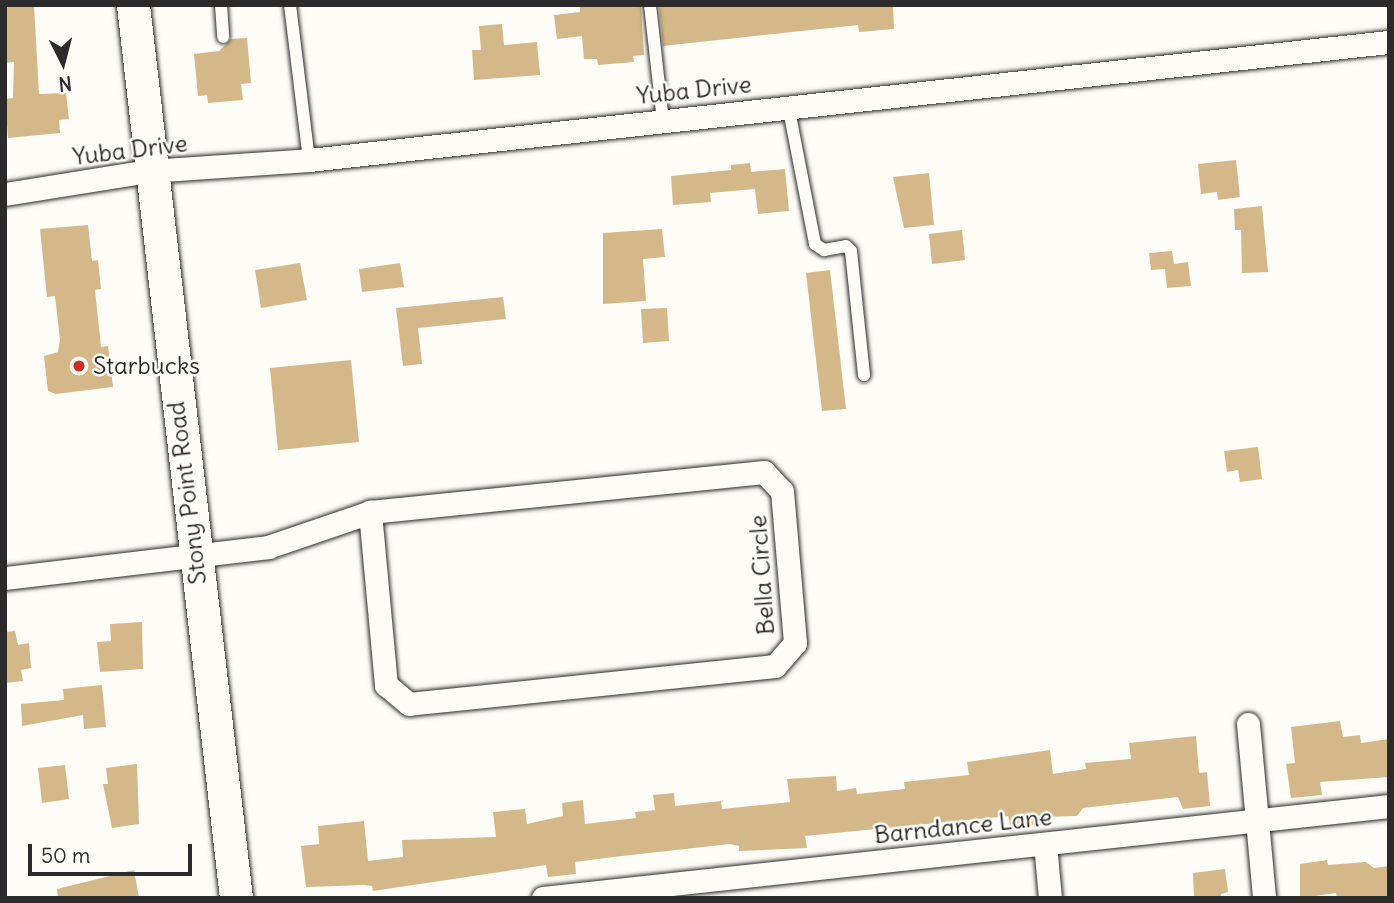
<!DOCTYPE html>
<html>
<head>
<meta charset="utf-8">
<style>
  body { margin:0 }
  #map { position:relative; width:1394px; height:903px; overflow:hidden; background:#fdfcf7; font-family:Delius,sans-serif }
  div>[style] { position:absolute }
  .building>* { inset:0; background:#d4b889 }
  .roads { filter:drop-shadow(0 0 2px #2b2b2b) drop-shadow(0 0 2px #2b2b2b) }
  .service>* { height:12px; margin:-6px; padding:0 6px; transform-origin:6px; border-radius:6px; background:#fdfcf7 }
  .minor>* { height:23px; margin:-11.5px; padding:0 11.5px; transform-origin:11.5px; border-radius:11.5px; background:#fdfcf7 }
  .secondary>* { height:33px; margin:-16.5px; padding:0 16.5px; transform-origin:16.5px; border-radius:16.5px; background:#fdfcf7 }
  .dots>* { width:19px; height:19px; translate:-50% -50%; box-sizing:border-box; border:4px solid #fdfcf7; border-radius:50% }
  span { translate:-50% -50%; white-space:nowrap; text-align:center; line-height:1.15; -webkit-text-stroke:5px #fdfcf7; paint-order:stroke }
  .street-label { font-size:24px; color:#2b2b2b }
  .poi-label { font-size:24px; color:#2b2b2b }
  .left { translate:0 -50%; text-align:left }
  .frame { position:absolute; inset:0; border:7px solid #2b2b2b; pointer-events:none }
  .north { position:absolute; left:28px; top:28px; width:70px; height:70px; -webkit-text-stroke:5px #fdfcf7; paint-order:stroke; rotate:174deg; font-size:19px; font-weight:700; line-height:28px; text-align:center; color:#2b2b2b }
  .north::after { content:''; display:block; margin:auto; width:24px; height:32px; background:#2b2b2b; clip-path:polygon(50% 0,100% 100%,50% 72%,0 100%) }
  .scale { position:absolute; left:28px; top:844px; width:164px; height:32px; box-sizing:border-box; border:4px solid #2b2b2b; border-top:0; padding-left:9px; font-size:21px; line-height:24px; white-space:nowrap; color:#2b2b2b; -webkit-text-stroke:5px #fdfcf7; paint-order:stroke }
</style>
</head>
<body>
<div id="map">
  <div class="building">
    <div style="clip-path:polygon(5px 5px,34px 5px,39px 94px,66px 93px,69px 119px,59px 120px,60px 133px,8px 138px,5px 99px,13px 98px,14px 62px,5px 63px)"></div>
    <div style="clip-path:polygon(580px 5px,641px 5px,644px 55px,633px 56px,634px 62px,598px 65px,597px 59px,584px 59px,582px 36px,557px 39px,554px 15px,580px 12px)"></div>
    <div style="clip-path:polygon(659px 5px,893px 5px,894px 29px,859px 32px,858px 25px,663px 46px)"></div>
    <div style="clip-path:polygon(502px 24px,504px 45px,537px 42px,540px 75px,474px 80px,472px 50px,481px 50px,479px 26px)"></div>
    <div style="clip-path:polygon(247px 38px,251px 83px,241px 84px,243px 100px,208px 103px,207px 95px,198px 96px,194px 54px,219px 51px,231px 39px)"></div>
    <div style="clip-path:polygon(1236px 160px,1240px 197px,1218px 200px,1217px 192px,1201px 194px,1198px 164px)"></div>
    <div style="clip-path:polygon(750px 163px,751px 172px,785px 169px,789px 211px,758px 214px,755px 189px,710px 193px,711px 202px,673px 205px,671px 176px,731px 170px,731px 165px)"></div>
    <div style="clip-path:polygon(929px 173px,934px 225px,904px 228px,893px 177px)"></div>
    <div style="clip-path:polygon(1262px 206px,1268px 272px,1242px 273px,1241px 230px,1235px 230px,1234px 209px)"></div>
    <div style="clip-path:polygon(88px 225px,92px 261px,98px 260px,101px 289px,95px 290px,101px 347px,108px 346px,113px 387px,56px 394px,48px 391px,44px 356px,58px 352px,60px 340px,55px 296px,47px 297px,40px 229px)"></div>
    <div style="clip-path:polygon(662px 229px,665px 257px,643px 259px,646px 301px,603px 304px,603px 233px)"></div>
    <div style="clip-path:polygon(962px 230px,965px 260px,932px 264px,929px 234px)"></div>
    <div style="clip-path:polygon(1172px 251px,1174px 264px,1188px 262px,1191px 286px,1167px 288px,1165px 269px,1151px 270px,1149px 253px)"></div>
    <div style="clip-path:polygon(300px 263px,307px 300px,261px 308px,255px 270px)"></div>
    <div style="clip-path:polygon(400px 263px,404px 287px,362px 292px,359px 269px)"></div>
    <div style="clip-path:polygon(830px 270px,846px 409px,822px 411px,806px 273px)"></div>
    <div style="clip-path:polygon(503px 297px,506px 319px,418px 328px,422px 364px,403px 366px,396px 308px)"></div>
    <div style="clip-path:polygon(667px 308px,669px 341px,643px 343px,641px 309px)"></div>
    <div style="clip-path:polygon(351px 360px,359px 442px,278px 450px,270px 368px)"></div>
    <div style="clip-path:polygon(1258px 447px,1262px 479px,1240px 482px,1238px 470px,1227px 472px,1224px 451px)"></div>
    <div style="clip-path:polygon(142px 622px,143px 669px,100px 672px,97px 642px,111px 641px,110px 624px)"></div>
    <div style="clip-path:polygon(15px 631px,18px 645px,29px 643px,31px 668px,21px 670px,23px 681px,5px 683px,5px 632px)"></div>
    <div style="clip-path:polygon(102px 685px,106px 727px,84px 729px,83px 715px,22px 726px,21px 704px,64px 700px,63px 689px)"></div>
    <div style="clip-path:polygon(1340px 721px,1343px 737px,1360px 735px,1361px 743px,1389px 739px,1389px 777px,1320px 782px,1322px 795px,1291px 798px,1286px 764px,1295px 763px,1291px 727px)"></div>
    <div style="clip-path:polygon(1196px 736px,1199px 773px,1207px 772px,1210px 806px,1183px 809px,1178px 797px,1083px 808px,1077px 816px,1039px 817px,1039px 824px,1011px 827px,1008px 816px,805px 836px,807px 848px,739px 851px,739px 846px,730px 844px,613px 857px,575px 862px,576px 874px,548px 877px,546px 865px,373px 891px,372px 886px,364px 885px,306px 887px,301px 846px,319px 844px,318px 826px,364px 821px,368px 861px,403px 857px,402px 840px,496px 837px,493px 812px,525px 809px,527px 824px,563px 816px,562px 803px,583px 800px,585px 824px,636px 818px,635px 812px,655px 810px,653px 795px,674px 793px,675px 806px,721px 801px,722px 809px,790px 802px,787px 779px,836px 776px,837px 791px,856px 788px,857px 794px,905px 789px,904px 782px,969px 775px,967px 762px,1050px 750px,1053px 774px,1086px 769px,1085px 763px,1131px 759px,1129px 743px)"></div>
    <div style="clip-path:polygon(137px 764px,139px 824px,112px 828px,103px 784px,108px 784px,106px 768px)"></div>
    <div style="clip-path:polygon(65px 765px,69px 799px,42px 803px,38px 768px)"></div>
    <div style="clip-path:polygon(1327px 860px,1328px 865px,1366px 862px,1374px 868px,1389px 866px,1389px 898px,1337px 898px,1336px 893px,1300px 898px,1300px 864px)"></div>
    <div style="clip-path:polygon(1225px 869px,1228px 892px,1221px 894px,1221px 898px,1194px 898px,1193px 873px)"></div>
    <div style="clip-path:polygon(134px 870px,139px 898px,58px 898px,57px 889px)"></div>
  </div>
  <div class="roads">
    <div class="service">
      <div style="left:221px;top:5px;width:32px;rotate:86deg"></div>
      <div style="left:290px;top:5px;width:156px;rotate:83deg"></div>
      <div style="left:650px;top:5px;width:116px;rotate:83.6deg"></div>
      <div style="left:788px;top:105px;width:142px;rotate:79deg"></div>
      <div style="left:815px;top:244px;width:11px;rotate:34deg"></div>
      <div style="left:824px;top:250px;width:22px;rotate:-10deg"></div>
      <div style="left:846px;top:246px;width:7px;rotate:45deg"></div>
      <div style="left:851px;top:251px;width:125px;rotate:84deg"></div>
    </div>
    <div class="minor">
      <div style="left:5px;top:194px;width:146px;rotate:-9.1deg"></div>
      <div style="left:149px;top:171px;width:160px;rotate:-3.9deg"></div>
      <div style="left:309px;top:160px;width:1086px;rotate:-6.24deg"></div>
      <div style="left:5px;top:578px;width:265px;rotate:-6.7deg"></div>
      <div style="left:268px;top:547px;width:108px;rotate:-18.9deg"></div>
      <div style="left:370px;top:512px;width:396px;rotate:-5.8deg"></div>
      <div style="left:764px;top:472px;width:26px;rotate:47deg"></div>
      <div style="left:782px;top:491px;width:153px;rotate:85.1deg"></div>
      <div style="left:795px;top:643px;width:30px;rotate:131deg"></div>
      <div style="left:775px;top:666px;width:368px;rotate:174.1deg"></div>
      <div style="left:409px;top:704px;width:30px;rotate:-140deg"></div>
      <div style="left:386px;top:685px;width:174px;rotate:-95.3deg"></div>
      <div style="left:1248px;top:724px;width:175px;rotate:84.7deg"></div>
      <div style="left:1045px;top:844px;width:54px;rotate:84.7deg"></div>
      <div style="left:543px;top:898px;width:851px;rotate:-6.21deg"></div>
    </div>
    <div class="secondary">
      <div style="left:133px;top:5px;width:899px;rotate:83.42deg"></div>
    </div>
  </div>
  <div class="dots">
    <div style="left:79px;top:366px;background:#c8321e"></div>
  </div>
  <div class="street-label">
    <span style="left:694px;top:90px;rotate:-6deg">Yuba Drive</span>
    <span style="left:130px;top:150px;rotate:-7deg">Yuba Drive</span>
    <span style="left:187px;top:493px;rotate:-97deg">Stony Point Road</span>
    <span style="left:762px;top:575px;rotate:-94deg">Bella Circle</span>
    <span style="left:963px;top:826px;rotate:-6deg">Barndance Lane</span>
  </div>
  <div class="poi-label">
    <span class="left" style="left:93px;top:366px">Starbucks</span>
  </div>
  <div class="frame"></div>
  <div class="north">N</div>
  <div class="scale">50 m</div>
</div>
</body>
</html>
